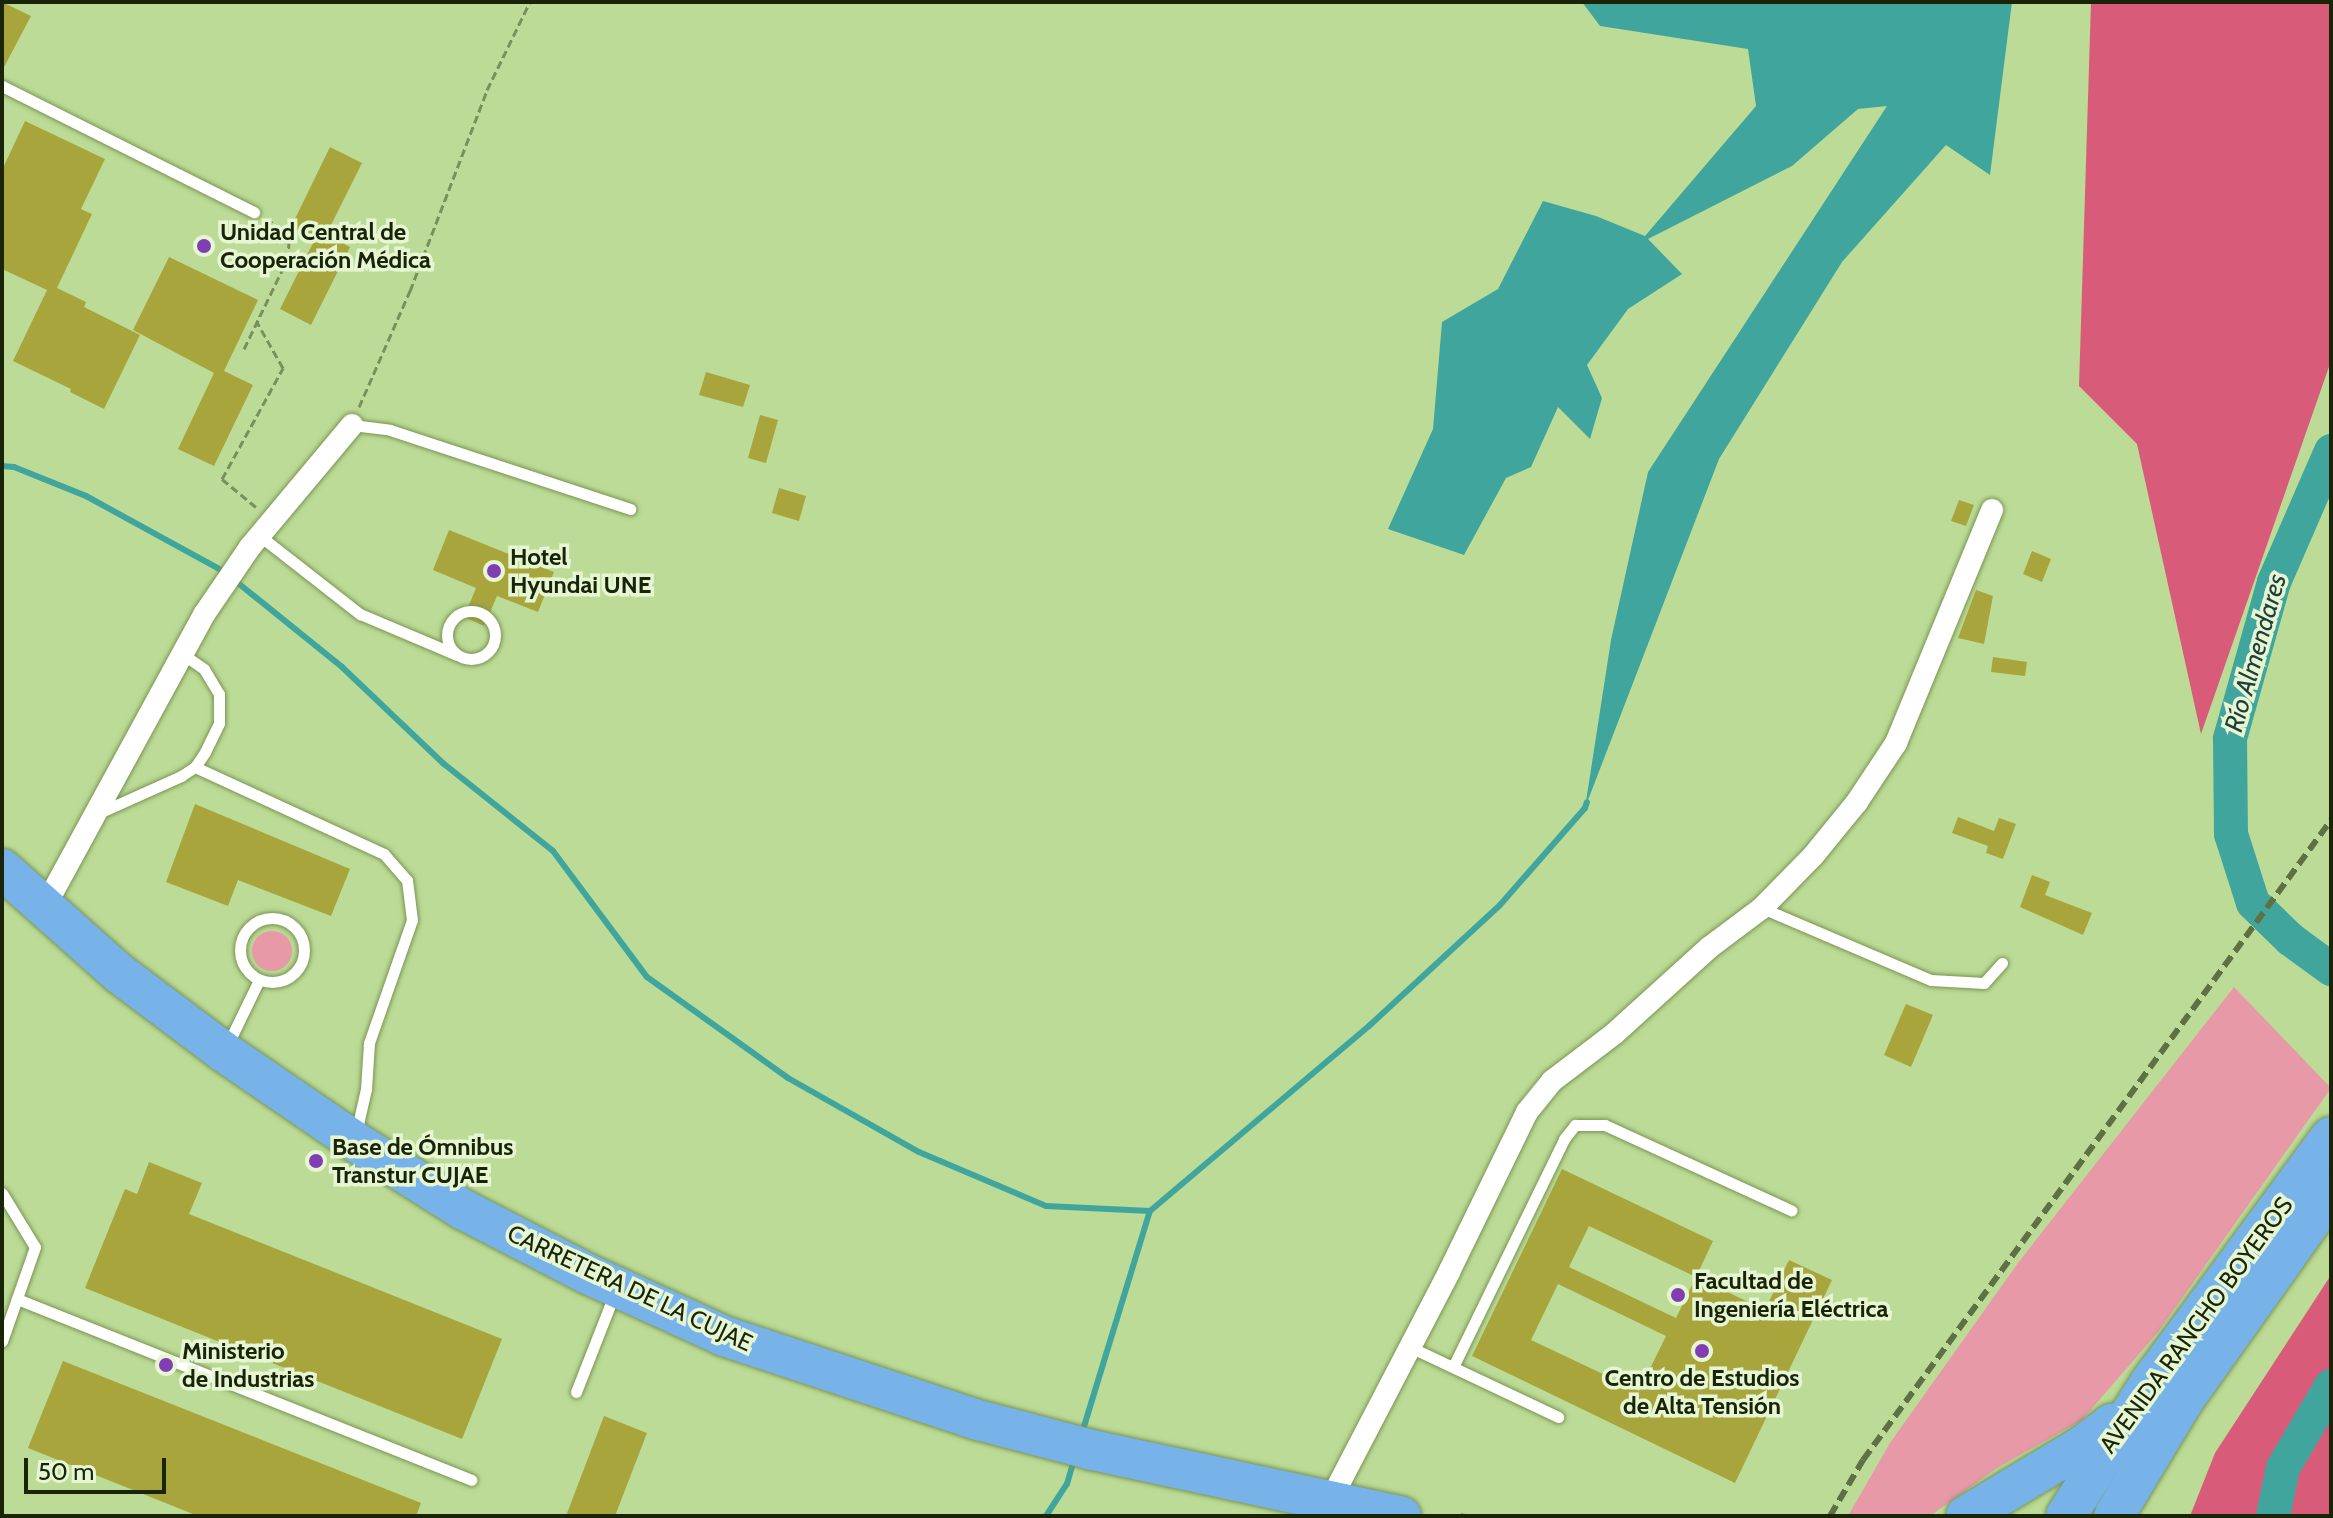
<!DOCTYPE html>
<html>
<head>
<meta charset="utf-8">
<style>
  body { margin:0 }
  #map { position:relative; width:2333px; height:1518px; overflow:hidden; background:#bcdb96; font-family:Cabin,sans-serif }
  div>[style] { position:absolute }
  .green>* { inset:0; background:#e799a7 }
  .round { border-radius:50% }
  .forest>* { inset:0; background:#d85c7a }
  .water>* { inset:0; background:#40a69d }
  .stream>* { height:6px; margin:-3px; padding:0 3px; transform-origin:3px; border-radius:3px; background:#40a69d }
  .river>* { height:34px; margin:-17px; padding:0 17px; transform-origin:17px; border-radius:17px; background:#40a69d }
  .building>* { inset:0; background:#a8a53d }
  .path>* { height:3px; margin-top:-1.5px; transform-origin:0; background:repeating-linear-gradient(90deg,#79905c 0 8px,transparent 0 12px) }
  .roads { filter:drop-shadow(0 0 2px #799552) drop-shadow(0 0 2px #799552) }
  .lane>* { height:11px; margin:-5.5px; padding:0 5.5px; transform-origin:5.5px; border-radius:5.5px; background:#fff }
  .lane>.ring { margin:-5.5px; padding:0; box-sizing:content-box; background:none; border:11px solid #fff; border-radius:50% }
  .street>* { height:22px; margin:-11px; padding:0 11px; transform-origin:11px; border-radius:11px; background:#fff }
  .highway>* { height:40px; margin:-20px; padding:0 20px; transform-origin:20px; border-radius:20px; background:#77b2e9 }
  .rail>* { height:6px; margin-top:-3px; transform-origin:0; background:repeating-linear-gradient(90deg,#5e7145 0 12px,transparent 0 18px) }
  .dots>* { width:22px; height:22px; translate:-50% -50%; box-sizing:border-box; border:4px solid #e6f6d3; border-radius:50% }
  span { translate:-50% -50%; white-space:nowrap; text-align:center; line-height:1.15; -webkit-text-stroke:7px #e6f6d3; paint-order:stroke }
  .poi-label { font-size:24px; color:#192409; font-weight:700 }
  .left { translate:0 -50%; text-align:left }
  .street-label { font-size:24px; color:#192409 }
  .water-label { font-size:26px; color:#1f3e3b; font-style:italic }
  .frame { position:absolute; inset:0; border:4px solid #192409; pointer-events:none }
  .scale { position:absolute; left:24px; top:1458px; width:142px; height:36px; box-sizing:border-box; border:4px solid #192409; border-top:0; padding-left:10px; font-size:24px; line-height:28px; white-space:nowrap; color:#192409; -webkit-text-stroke:6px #e6f6d3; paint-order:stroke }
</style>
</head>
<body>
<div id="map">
  <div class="green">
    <div class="round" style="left:252px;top:931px;width:40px;height:40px"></div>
    <div style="clip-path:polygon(2234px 987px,2331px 1088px,2158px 1332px,2082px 1420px,1997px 1468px,1930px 1516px,1848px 1516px,1890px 1443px,2018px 1263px)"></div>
  </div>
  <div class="forest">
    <div style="clip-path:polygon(2091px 2px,2331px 2px,2331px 361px,2201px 734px,2137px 444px,2079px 386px)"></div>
    <div style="clip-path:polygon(2331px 1275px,2331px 1516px,2190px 1516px,2215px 1453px)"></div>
  </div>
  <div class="water">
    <div style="clip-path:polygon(1582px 2px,2012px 2px,1990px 175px,1946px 145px,1842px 262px,1719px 459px,1585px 808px,1611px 640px,1648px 472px,1887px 106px,1858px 109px,1792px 166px,1648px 239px,1682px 274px,1628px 309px,1587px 365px,1602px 398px,1590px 439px,1558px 407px,1531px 467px,1506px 478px,1464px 555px,1388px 529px,1433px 429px,1442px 322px,1498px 289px,1543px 201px,1596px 216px,1645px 236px,1756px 106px,1748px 49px,1600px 26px)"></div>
  </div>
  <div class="stream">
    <div style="left:2px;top:466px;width:12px;rotate:5deg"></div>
    <div style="left:14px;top:467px;width:78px;rotate:21.9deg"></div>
    <div style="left:86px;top:496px;width:158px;rotate:28.7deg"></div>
    <div style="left:233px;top:579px;width:140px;rotate:38.9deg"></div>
    <div style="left:342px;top:667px;width:141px;rotate:43.6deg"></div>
    <div style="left:444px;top:764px;width:139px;rotate:38.6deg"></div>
    <div style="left:553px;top:851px;width:157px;rotate:53.3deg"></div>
    <div style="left:647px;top:977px;width:173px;rotate:35.6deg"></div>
    <div style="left:788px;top:1078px;width:150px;rotate:29.5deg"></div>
    <div style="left:919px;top:1152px;width:138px;rotate:23deg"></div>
    <div style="left:1046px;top:1206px;width:104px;rotate:2.8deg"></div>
    <div style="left:1082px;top:1433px;width:232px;rotate:-73deg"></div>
    <div style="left:1150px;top:1211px;width:287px;rotate:-40.2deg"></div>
    <div style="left:1369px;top:1026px;width:178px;rotate:-42.7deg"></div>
    <div style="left:1500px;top:905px;width:129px;rotate:-48.8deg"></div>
    <div style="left:1585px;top:808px;width:6px;rotate:-72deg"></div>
    <div style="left:1046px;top:1516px;width:38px;rotate:-57deg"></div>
    <div style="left:1067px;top:1484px;width:26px;rotate:-74deg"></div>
  </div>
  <div class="river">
    <div style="left:2331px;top:451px;width:143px;rotate:113.5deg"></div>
    <div style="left:2274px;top:582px;width:163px;rotate:105.7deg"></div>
    <div style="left:2230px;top:739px;width:95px;rotate:89.4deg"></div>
    <div style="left:2231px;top:834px;width:72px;rotate:72.3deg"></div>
    <div style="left:2253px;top:903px;width:52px;rotate:44.2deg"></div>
    <div style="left:2290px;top:939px;width:51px;rotate:36.2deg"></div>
    <div style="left:2273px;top:1516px;width:49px;rotate:-78.2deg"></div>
    <div style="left:2283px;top:1468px;width:95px;rotate:-59.7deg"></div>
  </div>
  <div class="building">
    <div style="clip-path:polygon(2px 2px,31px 16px,2px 71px)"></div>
    <div style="clip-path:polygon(25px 121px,105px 159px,81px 209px,92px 214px,57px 288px,86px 302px,84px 307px,140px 335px,104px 409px,70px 392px,71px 389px,13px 361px,47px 290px,2px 269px,2px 170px)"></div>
    <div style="clip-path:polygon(330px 147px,362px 163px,326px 235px,350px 247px,311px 325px,280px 309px,315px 239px,291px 227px)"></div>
    <div style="clip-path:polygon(169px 257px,258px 300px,224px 371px,253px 385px,214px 466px,178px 449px,214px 373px,133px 330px)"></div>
    <div style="clip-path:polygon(706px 372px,750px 385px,743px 407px,699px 395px)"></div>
    <div style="clip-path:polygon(760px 415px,778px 420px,766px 463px,748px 458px)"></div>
    <div style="clip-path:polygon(779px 488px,806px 496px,799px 521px,772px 513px)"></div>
    <div style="clip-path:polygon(1959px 500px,1974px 505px,1966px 526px,1951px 521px)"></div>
    <div style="clip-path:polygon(449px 530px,554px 572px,538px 612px,497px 596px,484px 626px,464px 617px,476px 588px,433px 570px)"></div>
    <div style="clip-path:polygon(2032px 551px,2051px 559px,2042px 582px,2023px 574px)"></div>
    <div style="clip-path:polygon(1976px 590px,1993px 596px,1984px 644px,1958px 638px)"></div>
    <div style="clip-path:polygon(1993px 657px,2027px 662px,2025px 676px,1991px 672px)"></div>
    <div style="clip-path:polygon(195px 804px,350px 869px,331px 916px,238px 880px,228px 906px,166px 882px)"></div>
    <div style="clip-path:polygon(1958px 817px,1994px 831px,1999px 818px,2016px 824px,2003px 859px,1986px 853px,1988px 846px,1952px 833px)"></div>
    <div style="clip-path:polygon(2032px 875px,2050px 882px,2045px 895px,2092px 913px,2083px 935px,2020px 907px)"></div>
    <div style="clip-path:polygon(1906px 1004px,1933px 1015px,1911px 1067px,1884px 1055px)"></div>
    <div style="clip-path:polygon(149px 1162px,202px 1183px,189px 1214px,502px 1339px,462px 1439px,85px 1288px,125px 1189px,137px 1194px)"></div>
    <div style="clip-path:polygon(evenodd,1562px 1169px,1713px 1241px,1696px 1277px,1765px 1310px,1789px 1260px,1832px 1280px,1735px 1483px,1472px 1356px,1562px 1169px,1589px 1226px,1696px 1277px,1676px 1318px,1569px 1267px,1589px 1226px,1562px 1169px,1558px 1284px,1666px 1336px,1639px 1391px,1531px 1340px,1558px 1284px)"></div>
    <div style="clip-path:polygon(63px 1361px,421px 1503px,416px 1516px,198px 1516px,28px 1448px)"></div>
    <div style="clip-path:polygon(604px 1416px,647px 1433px,615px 1516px,566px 1516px)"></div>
  </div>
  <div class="path">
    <div style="left:244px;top:349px;width:99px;rotate:-64.2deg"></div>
    <div style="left:287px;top:260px;width:17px;rotate:-83deg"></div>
    <div style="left:289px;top:243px;width:15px;rotate:-118deg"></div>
    <div style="left:282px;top:230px;width:17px;rotate:-144deg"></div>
    <div style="left:359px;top:407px;width:127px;rotate:-66.3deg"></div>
    <div style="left:410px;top:291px;width:215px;rotate:-69deg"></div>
    <div style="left:487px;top:90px;width:98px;rotate:-64deg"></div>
    <div style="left:256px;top:507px;width:44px;rotate:-140.5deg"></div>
    <div style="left:222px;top:479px;width:127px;rotate:-61.2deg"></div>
    <div style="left:283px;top:368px;width:53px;rotate:-119.5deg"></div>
    <div style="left:1461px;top:1514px;width:8px;rotate:14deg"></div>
  </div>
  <div class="roads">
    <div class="lane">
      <div style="left:2px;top:86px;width:282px;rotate:26.6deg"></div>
      <div style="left:352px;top:425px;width:38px;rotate:7deg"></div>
      <div style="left:390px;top:430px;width:253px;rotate:18.2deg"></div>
      <div style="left:260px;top:536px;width:127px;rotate:38deg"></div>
      <div style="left:360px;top:614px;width:105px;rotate:22.9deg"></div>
      <div class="ring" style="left:447px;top:611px;width:37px;height:37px"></div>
      <div style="left:195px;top:767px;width:208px;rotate:24.7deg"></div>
      <div style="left:384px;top:854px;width:35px;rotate:49deg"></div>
      <div style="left:407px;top:880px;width:40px;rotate:82.9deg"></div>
      <div style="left:412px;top:920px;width:130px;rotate:109.3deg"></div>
      <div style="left:369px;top:1043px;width:46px;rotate:93.7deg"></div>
      <div style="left:366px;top:1089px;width:45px;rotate:102.8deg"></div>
      <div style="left:101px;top:812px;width:88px;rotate:-24.2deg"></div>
      <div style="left:181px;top:776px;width:17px;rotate:-33deg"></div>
      <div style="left:195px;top:767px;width:18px;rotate:-56deg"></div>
      <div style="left:205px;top:752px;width:32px;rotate:-64deg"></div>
      <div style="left:219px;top:723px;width:29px;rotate:-90deg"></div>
      <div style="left:219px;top:694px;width:29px;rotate:-121deg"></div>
      <div style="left:204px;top:669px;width:28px;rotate:-145deg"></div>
      <div style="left:1762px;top:908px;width:184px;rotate:23.1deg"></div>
      <div style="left:1931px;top:980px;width:53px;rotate:3.2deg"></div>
      <div style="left:1984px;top:983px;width:27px;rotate:-48deg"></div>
      <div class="ring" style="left:240px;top:918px;width:53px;height:53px"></div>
      <div style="left:226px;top:1048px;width:76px;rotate:-64.1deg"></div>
      <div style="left:2px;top:1193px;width:63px;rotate:58.6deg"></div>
      <div style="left:35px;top:1247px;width:100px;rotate:109.3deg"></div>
      <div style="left:17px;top:1299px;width:489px;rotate:21.7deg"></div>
      <div style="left:1410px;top:1347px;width:164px;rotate:25.3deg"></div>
      <div style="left:1453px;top:1367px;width:254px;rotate:-64deg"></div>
      <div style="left:1564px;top:1139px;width:18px;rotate:-52deg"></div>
      <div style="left:1575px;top:1125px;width:30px"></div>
      <div style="left:1605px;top:1125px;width:205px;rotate:24.6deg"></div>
      <div style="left:576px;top:1392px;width:104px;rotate:-68.6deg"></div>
    </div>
    <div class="street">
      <div style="left:44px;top:908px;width:336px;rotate:-61.4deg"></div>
      <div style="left:205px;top:613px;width:80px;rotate:-55.7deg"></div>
      <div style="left:250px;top:547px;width:159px;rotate:-50.1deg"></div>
      <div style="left:1330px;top:1501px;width:258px;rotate:-62.5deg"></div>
      <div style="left:1449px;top:1272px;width:178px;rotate:-64deg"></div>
      <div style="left:1527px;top:1112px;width:40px;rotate:-51deg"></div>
      <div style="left:1552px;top:1081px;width:79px;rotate:-37.3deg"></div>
      <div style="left:1615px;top:1033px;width:128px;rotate:-42.2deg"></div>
      <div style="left:1710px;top:947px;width:65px;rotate:-36.9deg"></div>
      <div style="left:1762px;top:908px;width:73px;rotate:-45.6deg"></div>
      <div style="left:1813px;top:856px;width:70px;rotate:-50.8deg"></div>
      <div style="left:1857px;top:802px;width:71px;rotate:-56.5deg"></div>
      <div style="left:1896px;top:743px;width:252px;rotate:-67.6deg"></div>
    </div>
    <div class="highway">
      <div style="left:2px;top:869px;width:158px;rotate:41.7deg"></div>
      <div style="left:120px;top:974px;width:130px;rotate:36.9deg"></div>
      <div style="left:224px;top:1052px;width:158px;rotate:34.4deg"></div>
      <div style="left:354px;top:1141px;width:128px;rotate:32.2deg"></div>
      <div style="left:462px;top:1209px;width:140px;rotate:27.3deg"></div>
      <div style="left:586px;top:1273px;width:152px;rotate:24.5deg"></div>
      <div style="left:724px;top:1336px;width:268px;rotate:18.3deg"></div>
      <div style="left:978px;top:1420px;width:118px;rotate:14.7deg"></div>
      <div style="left:1092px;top:1450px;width:316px;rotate:12.1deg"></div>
      <div style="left:1966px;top:1516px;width:134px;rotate:-31deg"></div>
      <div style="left:2081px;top:1447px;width:39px;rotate:-37deg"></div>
      <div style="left:2066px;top:1516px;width:157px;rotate:-57.7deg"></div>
      <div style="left:2150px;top:1383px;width:305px;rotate:-53.7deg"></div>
      <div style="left:2114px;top:1516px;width:134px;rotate:-59deg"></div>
      <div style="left:2183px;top:1401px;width:255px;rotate:-54.6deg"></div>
    </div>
  </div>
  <div class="rail">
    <div style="left:1830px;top:1516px;width:65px;rotate:-59.5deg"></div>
    <div style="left:1863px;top:1460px;width:793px;rotate:-53.82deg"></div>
  </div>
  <div class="dots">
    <div style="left:204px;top:246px;background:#813eb2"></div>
    <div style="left:494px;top:571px;background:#813eb2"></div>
    <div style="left:316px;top:1161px;background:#813eb2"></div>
    <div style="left:1678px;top:1295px;background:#813eb2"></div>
    <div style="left:1702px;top:1351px;background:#813eb2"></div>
    <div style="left:166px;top:1365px;background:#813eb2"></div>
  </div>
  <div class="poi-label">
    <span class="left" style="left:220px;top:246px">Unidad Central de<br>Cooperación Médica</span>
    <span class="left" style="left:510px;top:571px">Hotel<br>Hyundai UNE</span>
    <span class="left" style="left:332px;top:1161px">Base de Ómnibus<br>Transtur CUJAE</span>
    <span class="left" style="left:1694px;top:1295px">Facultad de<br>Ingeniería Eléctrica</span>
    <span class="left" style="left:182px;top:1365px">Ministerio<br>de Industrias</span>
    <span style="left:1702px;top:1392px">Centro de Estudios<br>de Alta Tensión</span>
  </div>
  <div class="street-label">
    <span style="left:630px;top:1288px;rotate:25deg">CARRETERA DE LA CUJAE</span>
    <span style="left:2196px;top:1325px;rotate:-54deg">AVENIDA RANCHO BOYEROS</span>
  </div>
  <div class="water-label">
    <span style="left:2256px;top:653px;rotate:-74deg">Río Almendares</span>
  </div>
  <div class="frame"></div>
  <div class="scale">50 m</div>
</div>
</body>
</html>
